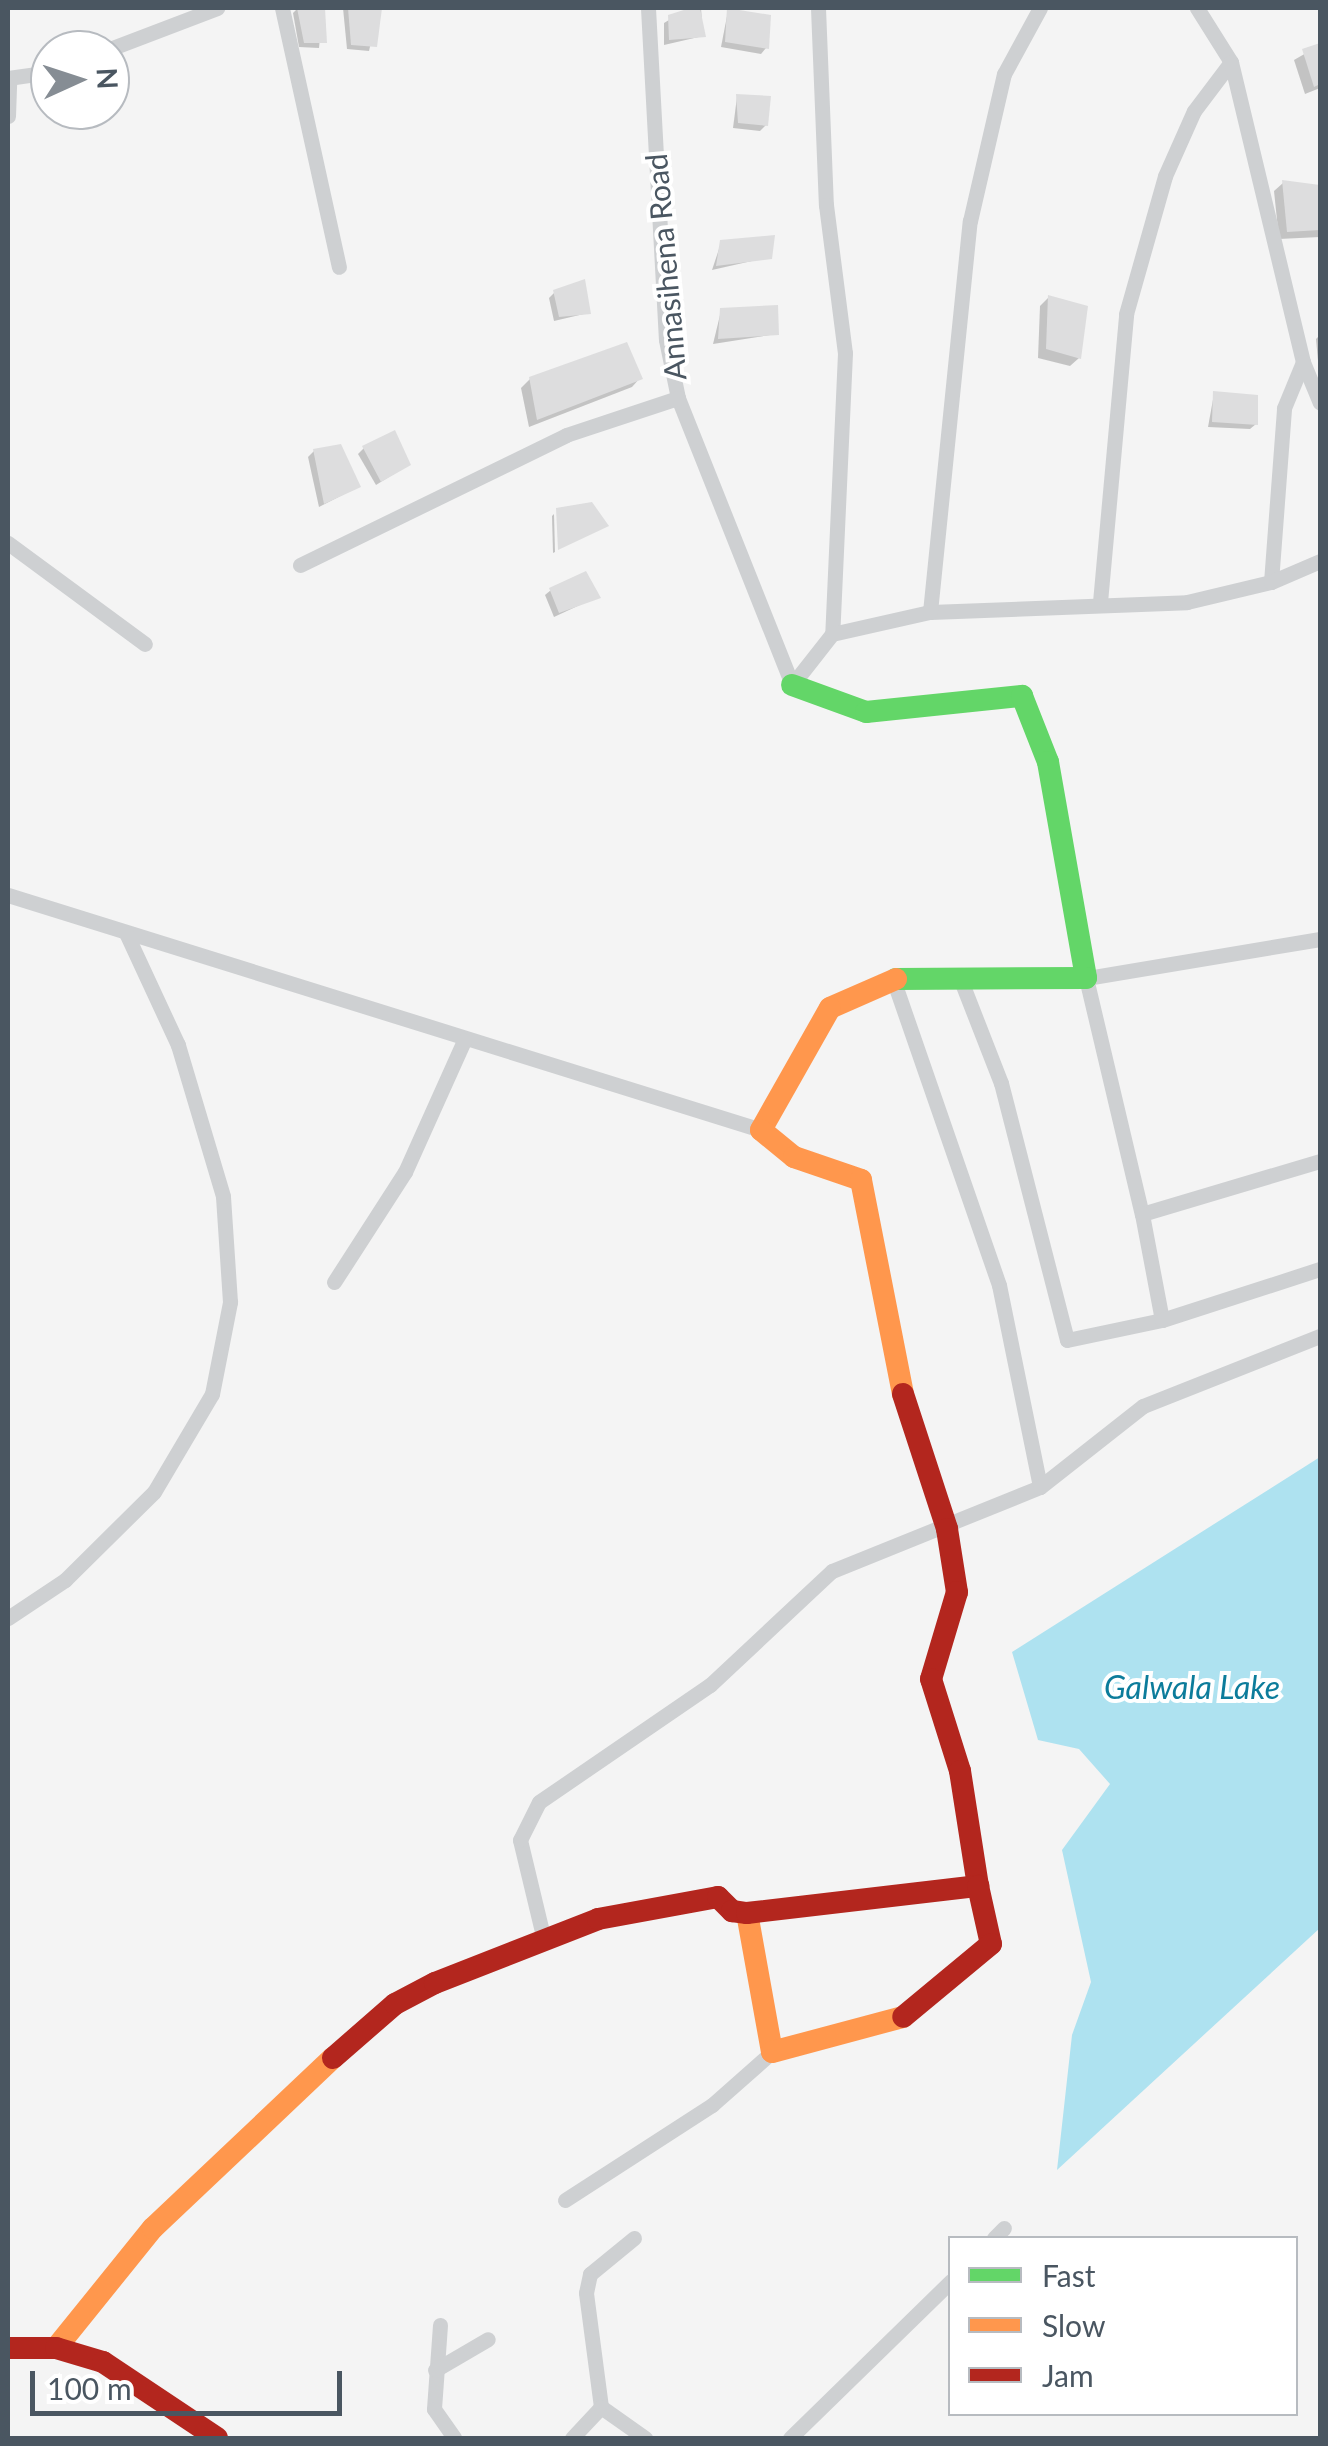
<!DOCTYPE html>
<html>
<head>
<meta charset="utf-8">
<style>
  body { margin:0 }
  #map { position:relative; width:1328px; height:2446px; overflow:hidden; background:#f4f4f4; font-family:Lato,sans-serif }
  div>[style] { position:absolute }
  .water>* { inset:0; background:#aee2f0 }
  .shadow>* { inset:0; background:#0003 }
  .building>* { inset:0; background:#ddddde }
  .street>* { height:15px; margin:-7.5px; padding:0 7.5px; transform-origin:7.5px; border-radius:7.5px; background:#ced0d2 }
  .fast>* { height:22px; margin:-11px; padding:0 11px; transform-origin:11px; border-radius:11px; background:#63d668 }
  .slow>* { height:22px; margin:-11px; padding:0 11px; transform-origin:11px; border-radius:11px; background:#ff974d }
  .jam>* { height:22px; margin:-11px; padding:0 11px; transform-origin:11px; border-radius:11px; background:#b3261e }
  span { translate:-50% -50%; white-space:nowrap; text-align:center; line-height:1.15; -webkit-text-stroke:8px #fff; paint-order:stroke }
  .street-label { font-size:30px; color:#4a5661 }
  .water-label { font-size:32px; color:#0c7c9b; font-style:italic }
  .frame { position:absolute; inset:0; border:10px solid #4a5661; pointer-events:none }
  .legend { position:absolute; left:948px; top:2236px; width:350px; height:180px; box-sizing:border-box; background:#fff; border:2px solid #b7bbc0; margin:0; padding:12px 18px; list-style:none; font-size:30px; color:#4a5661 }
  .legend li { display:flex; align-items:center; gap:20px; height:50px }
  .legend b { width:50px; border:2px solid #b7bbc0 }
  .north { position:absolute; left:30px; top:30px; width:100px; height:100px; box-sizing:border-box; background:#fff; border:2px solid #b7bbc0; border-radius:50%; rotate:87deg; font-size:28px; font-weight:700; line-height:40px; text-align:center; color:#4a5661 }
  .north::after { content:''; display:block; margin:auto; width:35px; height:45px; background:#868d94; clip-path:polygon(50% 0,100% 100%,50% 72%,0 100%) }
  .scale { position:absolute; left:30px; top:2371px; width:312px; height:45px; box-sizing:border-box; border:5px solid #4a5661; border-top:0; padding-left:12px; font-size:30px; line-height:35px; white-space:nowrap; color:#4a5661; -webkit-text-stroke:8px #fff; paint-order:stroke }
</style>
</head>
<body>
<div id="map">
  <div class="water">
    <div style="clip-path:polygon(1320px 1457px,1320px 1928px,1057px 2170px,1072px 2035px,1091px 1982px,1062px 1850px,1110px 1784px,1079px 1749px,1038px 1740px,1012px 1652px)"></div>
  </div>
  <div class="shadow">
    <div style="clip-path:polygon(298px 8px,323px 8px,319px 48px,299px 47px,293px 13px)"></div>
    <div style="clip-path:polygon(343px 8px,379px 8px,369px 51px,347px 49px)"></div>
    <div style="clip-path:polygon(663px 8px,701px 8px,703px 36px,664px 45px,664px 23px,687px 9px)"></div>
    <div style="clip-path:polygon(728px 11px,766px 48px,761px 54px,721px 47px)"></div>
    <div style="clip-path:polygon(1320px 45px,1320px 88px,1305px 94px,1294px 60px)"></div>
    <div style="clip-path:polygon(737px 97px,766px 125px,760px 131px,733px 128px)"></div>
    <div style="clip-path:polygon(1283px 183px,1320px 188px,1320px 237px,1279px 239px,1274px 191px)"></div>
    <div style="clip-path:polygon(721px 243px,770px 257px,712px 270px)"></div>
    <div style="clip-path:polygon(555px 292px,588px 313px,554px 321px,549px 298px)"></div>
    <div style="clip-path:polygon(1049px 297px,1079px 358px,1070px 366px,1038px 358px,1040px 306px)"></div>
    <div style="clip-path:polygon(721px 311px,776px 334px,713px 344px)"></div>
    <div style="clip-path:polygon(1320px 335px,1320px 361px,1318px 361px,1316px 339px)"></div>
    <div style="clip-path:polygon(640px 378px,632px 387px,529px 427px,521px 388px,530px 379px)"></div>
    <div style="clip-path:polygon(1214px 394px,1256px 424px,1250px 429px,1208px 427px)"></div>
    <div style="clip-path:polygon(364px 448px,408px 465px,376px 485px,358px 454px)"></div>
    <div style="clip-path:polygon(314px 451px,358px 487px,319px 507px,308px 457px)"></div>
    <div style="clip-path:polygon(554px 514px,555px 552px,553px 553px,552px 516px)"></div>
    <div style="clip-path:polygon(551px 590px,597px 597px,554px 617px,545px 595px)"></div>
  </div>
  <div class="building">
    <div style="clip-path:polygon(297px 8px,325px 8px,327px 43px,304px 43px)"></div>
    <div style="clip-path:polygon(348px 8px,382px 8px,377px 47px,351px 45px)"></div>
    <div style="clip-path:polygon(690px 8px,700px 8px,706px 37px,669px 40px,668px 15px)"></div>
    <div style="clip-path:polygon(727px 8px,771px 15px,769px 49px,725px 42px)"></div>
    <div style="clip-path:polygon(1320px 43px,1320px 84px,1314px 87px,1302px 49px)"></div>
    <div style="clip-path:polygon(736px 94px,771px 96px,768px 126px,738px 123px)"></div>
    <div style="clip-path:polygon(1282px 180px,1320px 185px,1320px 230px,1287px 232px)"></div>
    <div style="clip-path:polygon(775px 235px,772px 259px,716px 266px,720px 240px)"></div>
    <div style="clip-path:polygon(585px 279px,591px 314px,559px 317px,553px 290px)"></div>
    <div style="clip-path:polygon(1048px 295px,1088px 306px,1081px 359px,1046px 349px)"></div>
    <div style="clip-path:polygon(778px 305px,779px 335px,718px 339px,720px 308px)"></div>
    <div style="clip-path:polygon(627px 342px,643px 379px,537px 420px,529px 377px)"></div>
    <div style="clip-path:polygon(1213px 391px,1258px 395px,1258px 425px,1212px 422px)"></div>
    <div style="clip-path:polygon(395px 430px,411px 465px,381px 482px,362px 446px)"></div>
    <div style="clip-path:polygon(341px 444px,361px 487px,324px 504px,313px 449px)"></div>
    <div style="clip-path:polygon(592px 502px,609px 526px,558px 550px,556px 508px)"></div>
    <div style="clip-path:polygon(586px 571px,601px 598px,559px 613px,549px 588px)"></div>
  </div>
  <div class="street">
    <div style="left:282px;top:8px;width:265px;rotate:77.6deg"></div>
    <div style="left:648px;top:8px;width:332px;rotate:86.9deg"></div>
    <div style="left:666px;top:340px;width:59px;rotate:78.3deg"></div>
    <div style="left:678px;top:398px;width:309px;rotate:68.3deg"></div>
    <div style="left:818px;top:8px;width:197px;rotate:87.7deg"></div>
    <div style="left:826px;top:205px;width:149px;rotate:82.7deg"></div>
    <div style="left:845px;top:353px;width:281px;rotate:92.6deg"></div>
    <div style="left:1197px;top:8px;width:64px;rotate:57.8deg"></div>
    <div style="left:107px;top:50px;width:118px;rotate:-20.9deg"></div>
    <div style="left:8px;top:78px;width:42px;rotate:-8.1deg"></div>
    <div style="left:8px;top:116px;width:38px;rotate:-88deg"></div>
    <div style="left:8px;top:543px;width:170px;rotate:36.4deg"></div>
    <div style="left:300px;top:565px;width:296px;rotate:-26deg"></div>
    <div style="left:566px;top:435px;width:118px;rotate:-18.3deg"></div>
    <div style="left:1271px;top:582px;width:174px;rotate:-85.7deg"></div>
    <div style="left:1284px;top:408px;width:50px;rotate:-67.6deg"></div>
    <div style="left:1100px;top:602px;width:289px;rotate:-84.8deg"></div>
    <div style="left:1126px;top:314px;width:143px;rotate:-74.2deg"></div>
    <div style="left:1165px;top:176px;width:71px;rotate:-66deg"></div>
    <div style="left:1194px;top:111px;width:61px;rotate:-52.9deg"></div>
    <div style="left:1231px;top:62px;width:309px;rotate:76.5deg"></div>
    <div style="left:1303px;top:362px;width:44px;rotate:67.5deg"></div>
    <div style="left:930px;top:612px;width:257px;rotate:-2.2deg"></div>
    <div style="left:1187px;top:602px;width:86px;rotate:-13.4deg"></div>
    <div style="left:1271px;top:582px;width:53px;rotate:-23.2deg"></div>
    <div style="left:792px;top:685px;width:65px;rotate:-51.9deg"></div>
    <div style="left:832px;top:634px;width:100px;rotate:-12.7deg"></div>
    <div style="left:930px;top:612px;width:393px;rotate:-84.2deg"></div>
    <div style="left:970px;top:221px;width:151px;rotate:-77deg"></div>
    <div style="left:1004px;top:74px;width:75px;rotate:-61.4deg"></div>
    <div style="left:8px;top:895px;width:789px;rotate:17.33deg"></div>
    <div style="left:1320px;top:939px;width:237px;rotate:170.5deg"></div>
    <div style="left:1086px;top:978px;width:243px;rotate:76.7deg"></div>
    <div style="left:1142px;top:1214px;width:186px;rotate:-16.6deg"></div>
    <div style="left:960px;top:978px;width:113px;rotate:68.7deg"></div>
    <div style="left:1001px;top:1083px;width:265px;rotate:75.6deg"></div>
    <div style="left:1067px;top:1340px;width:97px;rotate:-11.9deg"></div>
    <div style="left:1162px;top:1320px;width:108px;rotate:-100.7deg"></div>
    <div style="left:893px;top:979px;width:324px;rotate:70.9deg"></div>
    <div style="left:999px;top:1285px;width:206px;rotate:78.5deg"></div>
    <div style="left:334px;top:1282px;width:131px;rotate:-57.2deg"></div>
    <div style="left:405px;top:1172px;width:144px;rotate:-65.8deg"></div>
    <div style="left:1162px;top:1320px;width:166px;rotate:-17.9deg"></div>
    <div style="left:8px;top:1618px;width:69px;rotate:-33.7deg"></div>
    <div style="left:65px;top:1580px;width:125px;rotate:-44.7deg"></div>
    <div style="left:154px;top:1492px;width:114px;rotate:-59.4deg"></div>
    <div style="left:212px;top:1394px;width:94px;rotate:-78.9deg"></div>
    <div style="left:230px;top:1302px;width:106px;rotate:-93.8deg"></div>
    <div style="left:223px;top:1196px;width:158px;rotate:-106.6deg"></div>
    <div style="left:178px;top:1045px;width:123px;rotate:-114.9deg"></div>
    <div style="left:544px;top:1940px;width:103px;rotate:-103.5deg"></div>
    <div style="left:520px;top:1840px;width:42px;rotate:-63.4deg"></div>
    <div style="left:539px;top:1802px;width:207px;rotate:-34.4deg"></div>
    <div style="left:710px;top:1685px;width:167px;rotate:-43.1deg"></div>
    <div style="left:832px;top:1571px;width:224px;rotate:-22deg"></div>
    <div style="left:1040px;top:1487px;width:131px;rotate:-38.2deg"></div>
    <div style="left:1143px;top:1406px;width:190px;rotate:-21.6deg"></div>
    <div style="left:565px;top:2200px;width:175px;rotate:-32.9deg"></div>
    <div style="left:712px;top:2105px;width:80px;rotate:-41.5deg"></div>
    <div style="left:634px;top:2238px;width:57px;rotate:140.7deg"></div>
    <div style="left:590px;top:2274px;width:19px;rotate:102deg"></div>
    <div style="left:586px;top:2293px;width:115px;rotate:82.5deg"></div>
    <div style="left:601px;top:2407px;width:54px;rotate:35.2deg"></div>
    <div style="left:994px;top:2238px;width:14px;rotate:-45deg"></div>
    <div style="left:440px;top:2325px;width:84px;rotate:94.1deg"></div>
    <div style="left:434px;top:2409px;width:35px;rotate:55deg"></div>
    <div style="left:435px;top:2370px;width:61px;rotate:-30.3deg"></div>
    <div style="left:572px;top:2438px;width:42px;rotate:-46.9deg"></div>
    <div style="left:790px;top:2438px;width:225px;rotate:-44.3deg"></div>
  </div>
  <div class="fast">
    <div style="left:792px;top:685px;width:79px;rotate:20deg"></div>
    <div style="left:866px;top:712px;width:157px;rotate:-5.9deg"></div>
    <div style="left:1022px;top:696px;width:71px;rotate:68.5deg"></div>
    <div style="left:1048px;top:762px;width:219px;rotate:80deg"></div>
    <div style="left:1086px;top:978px;width:190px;rotate:179.7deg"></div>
  </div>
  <div class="slow">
    <div style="left:896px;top:979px;width:72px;rotate:156.3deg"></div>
    <div style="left:830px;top:1008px;width:140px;rotate:119.5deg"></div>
    <div style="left:761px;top:1130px;width:43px;rotate:39.3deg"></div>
    <div style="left:794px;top:1157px;width:71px;rotate:18.9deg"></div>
    <div style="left:861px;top:1180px;width:218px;rotate:78.9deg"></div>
    <div style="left:747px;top:1913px;width:141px;rotate:79.8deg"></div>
    <div style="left:772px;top:2052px;width:136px;rotate:-15deg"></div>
    <div style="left:56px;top:2348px;width:154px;rotate:-51.1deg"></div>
    <div style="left:153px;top:2228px;width:248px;rotate:-43.4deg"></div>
  </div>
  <div class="jam">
    <div style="left:903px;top:1394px;width:142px;rotate:71.9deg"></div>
    <div style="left:947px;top:1529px;width:64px;rotate:81deg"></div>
    <div style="left:957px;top:1592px;width:91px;rotate:106.6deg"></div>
    <div style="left:931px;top:1679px;width:96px;rotate:72.5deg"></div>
    <div style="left:960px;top:1771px;width:116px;rotate:81.1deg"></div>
    <div style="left:333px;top:2058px;width:82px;rotate:-41.1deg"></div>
    <div style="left:395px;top:2004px;width:45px;rotate:-27.7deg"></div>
    <div style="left:435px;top:1983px;width:175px;rotate:-21.4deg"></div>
    <div style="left:598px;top:1919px;width:122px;rotate:-10.4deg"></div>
    <div style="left:718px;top:1897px;width:20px;rotate:45deg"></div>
    <div style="left:732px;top:1911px;width:15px;rotate:8deg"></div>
    <div style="left:747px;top:1913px;width:233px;rotate:-6.7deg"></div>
    <div style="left:978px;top:1886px;width:59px;rotate:77.4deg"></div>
    <div style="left:991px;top:1944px;width:114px;rotate:140.3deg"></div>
    <div style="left:8px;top:2348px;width:48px"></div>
    <div style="left:56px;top:2348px;width:49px;rotate:16.6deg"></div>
    <div style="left:103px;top:2362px;width:137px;rotate:33.7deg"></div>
  </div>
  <div class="street-label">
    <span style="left:665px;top:267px;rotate:-95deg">Annasihena Road</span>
  </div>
  <div class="water-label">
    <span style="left:1192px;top:1687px">Galwala Lake</span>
  </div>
  <div class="frame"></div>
  <ul class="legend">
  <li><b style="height:12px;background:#63d668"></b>Fast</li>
  <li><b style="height:12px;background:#ff974d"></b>Slow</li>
  <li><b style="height:12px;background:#b3261e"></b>Jam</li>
  </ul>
  <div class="north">N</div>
  <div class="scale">100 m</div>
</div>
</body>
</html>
